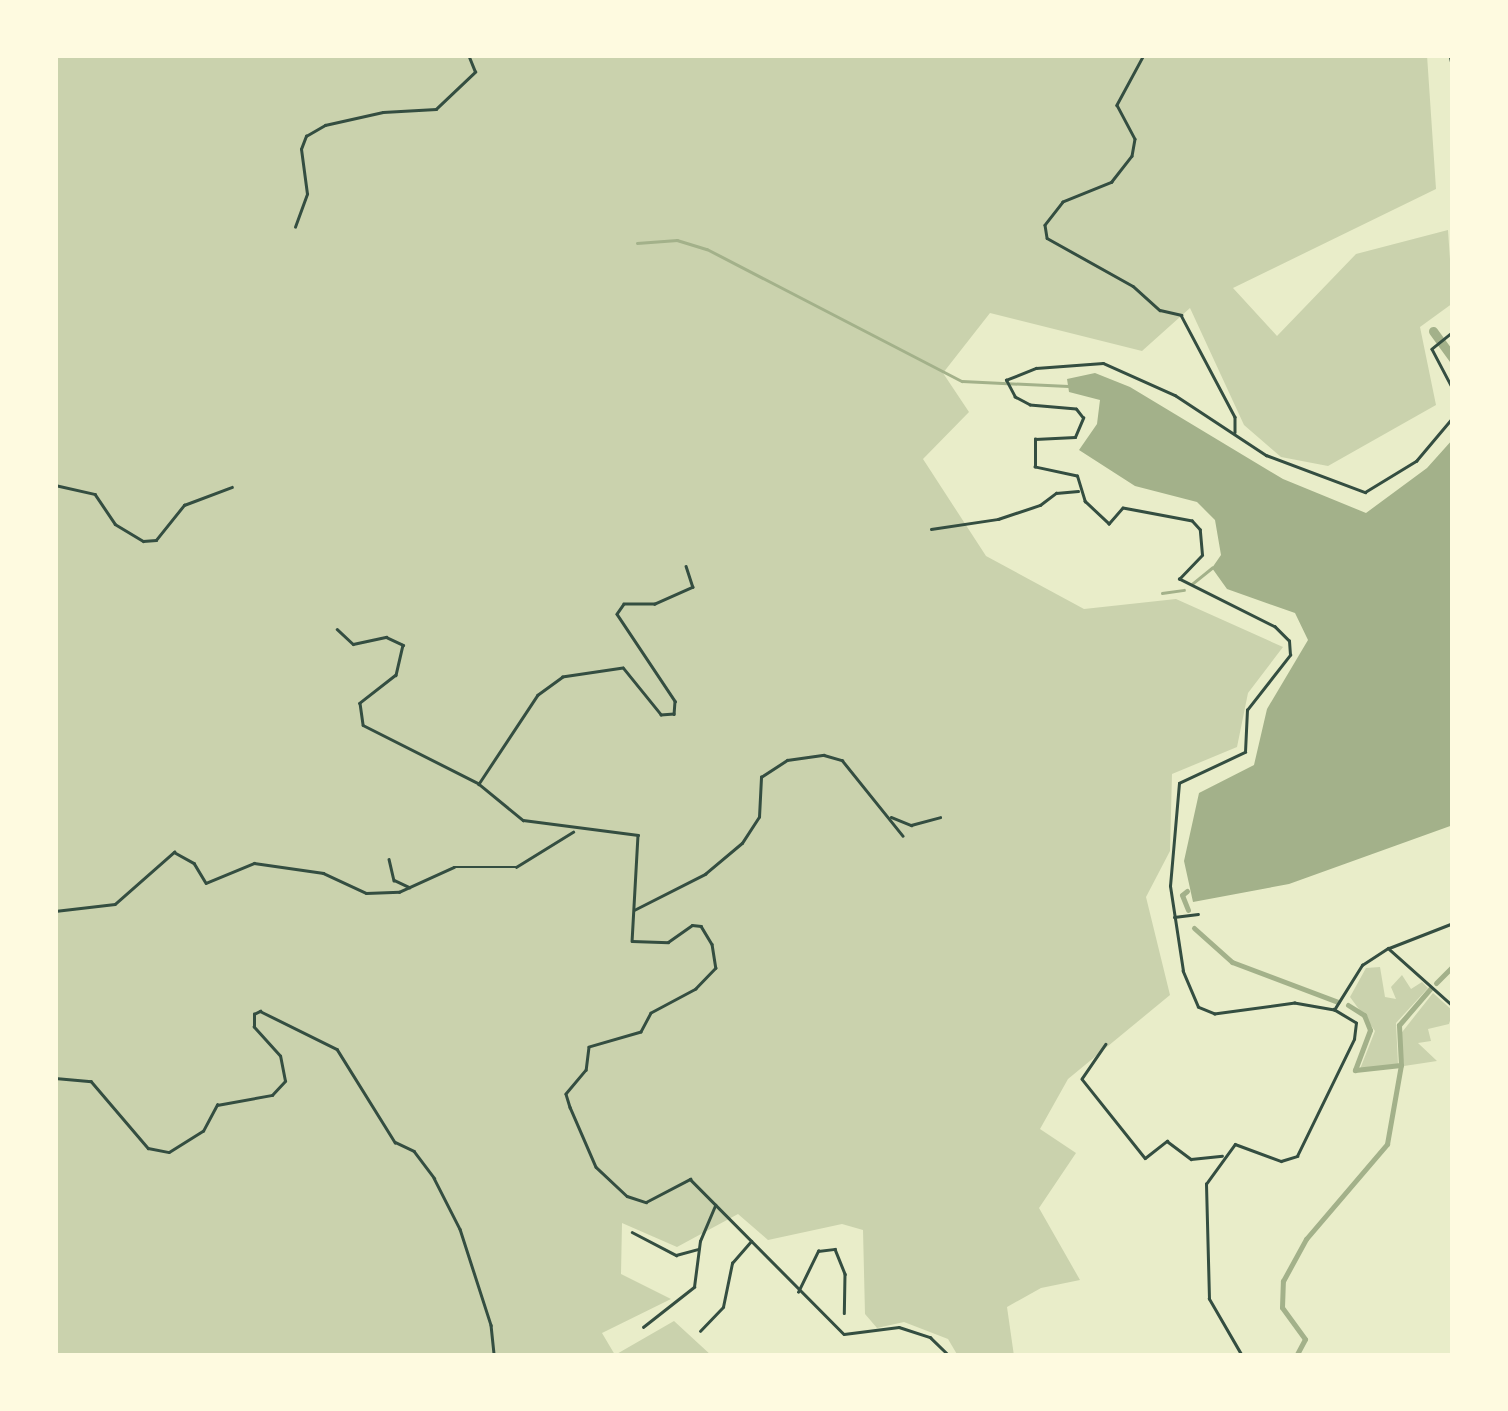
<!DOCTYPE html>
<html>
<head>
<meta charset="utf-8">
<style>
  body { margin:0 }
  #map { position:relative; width:1508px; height:1411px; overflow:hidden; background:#e9edc9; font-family:Raleway,sans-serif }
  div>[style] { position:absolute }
  .green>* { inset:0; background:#cad2ad }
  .water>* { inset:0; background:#a3b18a }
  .stream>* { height:2.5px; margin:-1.25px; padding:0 1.25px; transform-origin:1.25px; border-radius:1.25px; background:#a3b18a }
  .canal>* { height:5px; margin:-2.5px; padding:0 2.5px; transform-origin:2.5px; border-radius:2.5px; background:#a3b18a }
  .river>* { height:9px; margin:-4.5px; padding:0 4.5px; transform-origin:4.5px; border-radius:4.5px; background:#a3b18a }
  .minor>* { height:2.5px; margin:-1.25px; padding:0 1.25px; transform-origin:1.25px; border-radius:1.25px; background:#344e41 }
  span { translate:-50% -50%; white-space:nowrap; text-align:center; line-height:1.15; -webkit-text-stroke:10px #fefae0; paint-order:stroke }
  .frame { position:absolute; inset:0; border:58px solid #fefae0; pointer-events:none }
</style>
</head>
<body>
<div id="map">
  <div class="green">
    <div style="clip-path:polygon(55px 55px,1427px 55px,1436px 189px,1233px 288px,1277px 336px,1356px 254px,1448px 230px,1453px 303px,1420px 327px,1436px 405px,1328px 466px,1281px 457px,1244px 425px,1190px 308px,1142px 351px,990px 313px,943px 373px,969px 412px,923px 459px,986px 556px,1084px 609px,1176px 599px,1283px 647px,1248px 693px,1237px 747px,1172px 774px,1170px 851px,1146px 897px,1170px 995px,1068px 1079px,1040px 1129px,1076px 1153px,1039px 1208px,1080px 1280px,1041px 1288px,1007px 1307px,1014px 1356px,958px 1356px,948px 1339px,904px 1322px,877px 1328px,865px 1314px,863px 1230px,842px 1224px,768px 1240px,738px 1214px,677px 1247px,622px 1223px,621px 1274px,671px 1299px,602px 1333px,615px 1355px,674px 1321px,712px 1356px,55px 1356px)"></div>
    <div style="clip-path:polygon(1380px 967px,1385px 997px,1396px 999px,1391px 987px,1402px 975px,1411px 989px,1422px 982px,1428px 988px,1396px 1023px,1398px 1064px,1360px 1069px,1375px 1031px,1350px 997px,1366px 968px)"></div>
    <div style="clip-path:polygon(1433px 993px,1453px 1011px,1449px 1024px,1428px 1029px,1431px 1041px,1418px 1043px,1437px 1061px,1404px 1066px,1399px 1036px)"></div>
  </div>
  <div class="water">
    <div style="clip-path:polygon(1095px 373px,1130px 387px,1283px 479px,1366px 513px,1427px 468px,1453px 439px,1453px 825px,1289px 884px,1193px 902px,1184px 861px,1199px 793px,1254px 765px,1267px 709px,1308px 640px,1295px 613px,1227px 589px,1212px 568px,1221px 555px,1215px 520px,1197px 502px,1135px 486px,1079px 450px,1097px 424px,1100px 400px,1069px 392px,1067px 379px)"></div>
  </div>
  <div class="stream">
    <div style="left:637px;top:243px;width:40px;rotate:-4.3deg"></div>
    <div style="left:677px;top:240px;width:31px;rotate:17deg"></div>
    <div style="left:707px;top:249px;width:287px;rotate:27.4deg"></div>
    <div style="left:962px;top:381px;width:106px;rotate:2.7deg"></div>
    <div style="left:1192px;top:584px;width:26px;rotate:-39deg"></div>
    <div style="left:1162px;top:593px;width:22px;rotate:-8deg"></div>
  </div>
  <div class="canal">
    <div style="left:1187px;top:891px;width:6px;rotate:141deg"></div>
    <div style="left:1182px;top:895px;width:16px;rotate:68deg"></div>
    <div style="left:1194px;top:928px;width:51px;rotate:41.8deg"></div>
    <div style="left:1232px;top:962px;width:113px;rotate:20.7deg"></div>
    <div style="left:1436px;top:983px;width:24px;rotate:-45deg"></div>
    <div style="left:1348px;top:1005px;width:19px;rotate:32deg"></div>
    <div style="left:1364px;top:1015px;width:16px;rotate:68deg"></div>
    <div style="left:1370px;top:1030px;width:43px;rotate:110.6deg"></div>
    <div style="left:1355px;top:1070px;width:46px;rotate:-6.2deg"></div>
    <div style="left:1296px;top:1356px;width:19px;rotate:-62deg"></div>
    <div style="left:1305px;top:1339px;width:39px;rotate:-126deg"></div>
    <div style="left:1282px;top:1307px;width:26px;rotate:-88deg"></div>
    <div style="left:1283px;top:1281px;width:48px;rotate:-61.3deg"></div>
    <div style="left:1306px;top:1239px;width:125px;rotate:-49.5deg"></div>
    <div style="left:1387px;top:1144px;width:80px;rotate:-80deg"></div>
    <div style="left:1401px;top:1065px;width:40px;rotate:-92.9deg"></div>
    <div style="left:1399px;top:1025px;width:48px;rotate:-49.3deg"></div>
  </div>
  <div class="river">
    <div style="left:1433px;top:331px;width:34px;rotate:54deg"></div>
  </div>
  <div class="minor">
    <div style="left:1144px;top:55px;width:57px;rotate:118.4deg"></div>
    <div style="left:1117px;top:105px;width:38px;rotate:62deg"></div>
    <div style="left:1135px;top:139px;width:17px;rotate:100deg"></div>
    <div style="left:1132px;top:156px;width:33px;rotate:128deg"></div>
    <div style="left:1112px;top:182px;width:53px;rotate:157.8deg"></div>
    <div style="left:1063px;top:202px;width:29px;rotate:128deg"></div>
    <div style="left:1045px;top:225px;width:13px;rotate:81deg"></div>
    <div style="left:1047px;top:238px;width:98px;rotate:29.2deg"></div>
    <div style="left:1133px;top:286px;width:36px;rotate:42deg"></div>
    <div style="left:1160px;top:310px;width:22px;rotate:13deg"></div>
    <div style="left:1181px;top:315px;width:115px;rotate:62.1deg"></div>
    <div style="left:1235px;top:417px;width:15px;rotate:90deg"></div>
    <div style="left:1450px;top:55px;width:14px;rotate:78deg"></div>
    <div style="left:295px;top:227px;width:35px;rotate:-70deg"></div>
    <div style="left:307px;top:194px;width:45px;rotate:-97.6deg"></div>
    <div style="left:301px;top:149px;width:14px;rotate:-69deg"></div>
    <div style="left:306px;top:136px;width:22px;rotate:-30deg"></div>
    <div style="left:325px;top:125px;width:59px;rotate:-12.6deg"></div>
    <div style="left:383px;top:112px;width:53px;rotate:-3.2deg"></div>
    <div style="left:436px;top:109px;width:54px;rotate:-43.5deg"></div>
    <div style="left:475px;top:72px;width:18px;rotate:-112deg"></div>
    <div style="left:1453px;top:332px;width:27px;rotate:141deg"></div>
    <div style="left:1432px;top:349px;width:45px;rotate:62.3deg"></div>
    <div style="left:55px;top:485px;width:41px;rotate:12.7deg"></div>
    <div style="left:95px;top:494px;width:36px;rotate:56deg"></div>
    <div style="left:115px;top:524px;width:33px;rotate:31deg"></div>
    <div style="left:143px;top:541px;width:13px;rotate:-4deg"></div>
    <div style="left:156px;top:540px;width:45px;rotate:-51.3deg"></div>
    <div style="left:184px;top:505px;width:51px;rotate:-20.6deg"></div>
    <div style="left:931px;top:529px;width:68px;rotate:-8.5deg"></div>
    <div style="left:998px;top:519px;width:44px;rotate:-18.4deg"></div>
    <div style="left:1040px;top:505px;width:20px;rotate:-37deg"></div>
    <div style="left:1056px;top:493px;width:22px;rotate:-5deg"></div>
    <div style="left:686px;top:566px;width:22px;rotate:72deg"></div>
    <div style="left:693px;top:587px;width:42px;rotate:155.9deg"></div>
    <div style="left:655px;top:604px;width:31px;rotate:180deg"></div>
    <div style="left:624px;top:604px;width:12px;rotate:125deg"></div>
    <div style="left:617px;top:614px;width:105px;rotate:56.3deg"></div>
    <div style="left:675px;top:701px;width:13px;rotate:94deg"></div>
    <div style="left:674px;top:714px;width:13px;rotate:176deg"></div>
    <div style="left:661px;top:715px;width:60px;rotate:-129deg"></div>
    <div style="left:623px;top:668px;width:61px;rotate:171.5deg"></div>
    <div style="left:563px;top:677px;width:31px;rotate:144deg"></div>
    <div style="left:538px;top:695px;width:107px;rotate:123.5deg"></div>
    <div style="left:479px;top:784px;width:57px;rotate:39.3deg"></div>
    <div style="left:523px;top:820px;width:116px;rotate:7.4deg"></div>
    <div style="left:638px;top:835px;width:106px;rotate:93.2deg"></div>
    <div style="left:632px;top:941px;width:36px;rotate:2deg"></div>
    <div style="left:668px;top:942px;width:29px;rotate:-35deg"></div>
    <div style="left:692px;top:925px;width:9px;rotate:6deg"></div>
    <div style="left:701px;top:926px;width:21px;rotate:59deg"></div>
    <div style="left:712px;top:944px;width:24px;rotate:81deg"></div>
    <div style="left:716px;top:968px;width:29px;rotate:134deg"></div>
    <div style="left:696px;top:989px;width:51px;rotate:151.9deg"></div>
    <div style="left:651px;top:1013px;width:21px;rotate:118deg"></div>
    <div style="left:641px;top:1032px;width:54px;rotate:163.9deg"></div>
    <div style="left:589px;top:1047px;width:23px;rotate:97deg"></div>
    <div style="left:586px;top:1070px;width:31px;rotate:130deg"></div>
    <div style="left:566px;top:1094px;width:14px;rotate:73deg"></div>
    <div style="left:570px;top:1107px;width:65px;rotate:66.6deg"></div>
    <div style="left:596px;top:1167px;width:42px;rotate:43.1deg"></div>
    <div style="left:627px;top:1196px;width:20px;rotate:18deg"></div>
    <div style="left:646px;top:1202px;width:50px;rotate:-27.6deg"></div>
    <div style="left:690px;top:1179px;width:218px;rotate:45.2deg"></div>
    <div style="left:844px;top:1334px;width:55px;rotate:-7.3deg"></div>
    <div style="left:899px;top:1327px;width:33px;rotate:18deg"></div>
    <div style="left:930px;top:1337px;width:28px;rotate:44deg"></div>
    <div style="left:337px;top:629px;width:22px;rotate:43deg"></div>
    <div style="left:353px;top:644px;width:34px;rotate:-12deg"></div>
    <div style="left:386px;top:637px;width:19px;rotate:25deg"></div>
    <div style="left:403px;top:645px;width:31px;rotate:103deg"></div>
    <div style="left:396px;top:675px;width:46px;rotate:142.1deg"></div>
    <div style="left:360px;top:703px;width:22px;rotate:82deg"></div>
    <div style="left:363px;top:725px;width:129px;rotate:26.8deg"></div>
    <div style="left:55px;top:697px;width:27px;rotate:90deg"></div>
    <div style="left:891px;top:817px;width:22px;rotate:22deg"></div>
    <div style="left:911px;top:825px;width:30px;rotate:-15deg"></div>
    <div style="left:389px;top:859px;width:22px;rotate:77deg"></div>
    <div style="left:394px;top:880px;width:17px;rotate:25deg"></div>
    <div style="left:634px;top:910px;width:80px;rotate:-26.9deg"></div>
    <div style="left:705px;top:874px;width:48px;rotate:-40deg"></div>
    <div style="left:742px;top:843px;width:31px;rotate:-57deg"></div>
    <div style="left:759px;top:817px;width:40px;rotate:-87.1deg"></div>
    <div style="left:761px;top:777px;width:31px;rotate:-33deg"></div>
    <div style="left:787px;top:760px;width:37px;rotate:-8deg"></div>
    <div style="left:824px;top:755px;width:19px;rotate:16deg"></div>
    <div style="left:842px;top:760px;width:97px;rotate:51.2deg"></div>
    <div style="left:55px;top:911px;width:60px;rotate:-6.7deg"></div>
    <div style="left:115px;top:904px;width:79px;rotate:-41.4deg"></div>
    <div style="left:174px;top:852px;width:23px;rotate:29deg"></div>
    <div style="left:194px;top:863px;width:23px;rotate:59deg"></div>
    <div style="left:206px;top:883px;width:52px;rotate:-22.6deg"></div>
    <div style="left:254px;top:863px;width:70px;rotate:8.2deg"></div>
    <div style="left:323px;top:873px;width:47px;rotate:24.9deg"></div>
    <div style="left:366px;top:893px;width:33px;rotate:-2deg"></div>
    <div style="left:399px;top:892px;width:60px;rotate:-24.4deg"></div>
    <div style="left:454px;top:867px;width:62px"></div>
    <div style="left:516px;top:867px;width:67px;rotate:-31.6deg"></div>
    <div style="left:1174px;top:917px;width:24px;rotate:-7deg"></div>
    <div style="left:1389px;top:948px;width:69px;rotate:-21.3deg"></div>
    <div style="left:1334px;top:1010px;width:53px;rotate:-58.1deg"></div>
    <div style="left:1362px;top:965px;width:31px;rotate:-33deg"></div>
    <div style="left:1388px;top:948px;width:87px;rotate:41.7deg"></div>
    <div style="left:1106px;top:1044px;width:42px;rotate:124.4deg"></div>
    <div style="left:1082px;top:1079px;width:101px;rotate:51.4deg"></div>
    <div style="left:1145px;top:1158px;width:28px;rotate:-38deg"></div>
    <div style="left:1167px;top:1141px;width:30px;rotate:37deg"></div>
    <div style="left:1191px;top:1159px;width:31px;rotate:-6deg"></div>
    <div style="left:55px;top:1078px;width:36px;rotate:5deg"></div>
    <div style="left:91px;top:1081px;width:88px;rotate:49.6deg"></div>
    <div style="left:148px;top:1148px;width:21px;rotate:11deg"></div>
    <div style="left:169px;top:1152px;width:40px;rotate:-32deg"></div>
    <div style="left:203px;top:1131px;width:30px;rotate:-62deg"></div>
    <div style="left:217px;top:1105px;width:56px;rotate:-10.3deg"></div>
    <div style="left:272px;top:1095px;width:19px;rotate:-47deg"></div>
    <div style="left:285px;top:1081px;width:25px;rotate:-101deg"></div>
    <div style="left:280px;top:1056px;width:39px;rotate:-132deg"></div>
    <div style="left:254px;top:1027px;width:13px;rotate:-90deg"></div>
    <div style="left:254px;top:1014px;width:7px;rotate:-27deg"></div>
    <div style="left:260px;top:1011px;width:86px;rotate:26.3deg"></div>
    <div style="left:337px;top:1049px;width:110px;rotate:58.1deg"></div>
    <div style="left:395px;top:1142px;width:21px;rotate:25deg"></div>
    <div style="left:414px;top:1151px;width:34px;rotate:53deg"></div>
    <div style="left:434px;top:1178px;width:57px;rotate:63deg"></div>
    <div style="left:460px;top:1229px;width:101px;rotate:72.1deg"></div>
    <div style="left:491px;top:1325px;width:31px;rotate:84deg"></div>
    <div style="left:632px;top:1232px;width:50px;rotate:27.6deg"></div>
    <div style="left:676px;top:1255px;width:23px;rotate:-15deg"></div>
    <div style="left:798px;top:1292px;width:46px;rotate:-64deg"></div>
    <div style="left:818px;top:1251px;width:17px;rotate:-7deg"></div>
    <div style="left:835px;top:1249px;width:27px;rotate:68deg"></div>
    <div style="left:845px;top:1274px;width:39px;rotate:91deg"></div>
    <div style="left:643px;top:1327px;width:65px;rotate:-38.1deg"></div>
    <div style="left:694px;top:1287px;width:46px;rotate:-82.6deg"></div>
    <div style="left:700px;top:1241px;width:39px;rotate:-67deg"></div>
    <div style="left:700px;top:1331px;width:33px;rotate:-46deg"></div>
    <div style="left:723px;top:1307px;width:45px;rotate:-78.4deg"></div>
    <div style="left:732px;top:1263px;width:29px;rotate:-49deg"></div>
    <div style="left:1242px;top:1356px;width:66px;rotate:-120.1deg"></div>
    <div style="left:1209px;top:1299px;width:115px;rotate:-91.5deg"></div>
    <div style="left:1206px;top:1184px;width:49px;rotate:-54.1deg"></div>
    <div style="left:1235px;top:1144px;width:49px;rotate:20.3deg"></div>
    <div style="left:1281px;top:1161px;width:17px;rotate:-17deg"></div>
    <div style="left:1297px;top:1156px;width:130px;rotate:-64deg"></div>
    <div style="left:1354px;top:1039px;width:16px;rotate:-83deg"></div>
    <div style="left:1356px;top:1023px;width:26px;rotate:-149deg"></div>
    <div style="left:1334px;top:1010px;width:40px;rotate:-170deg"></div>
    <div style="left:1295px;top:1003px;width:81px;rotate:172.2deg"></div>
    <div style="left:1215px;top:1014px;width:18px;rotate:-158deg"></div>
    <div style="left:1198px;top:1007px;width:39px;rotate:-113deg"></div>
    <div style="left:1183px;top:971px;width:86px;rotate:-98.7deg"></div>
    <div style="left:1170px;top:886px;width:103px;rotate:-85deg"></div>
    <div style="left:1179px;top:783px;width:73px;rotate:-25.2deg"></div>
    <div style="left:1245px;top:752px;width:42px;rotate:-87.3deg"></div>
    <div style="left:1247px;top:710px;width:70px;rotate:-52deg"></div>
    <div style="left:1290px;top:655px;width:14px;rotate:-94deg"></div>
    <div style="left:1289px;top:641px;width:20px;rotate:-135deg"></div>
    <div style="left:1275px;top:627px;width:107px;rotate:-153.4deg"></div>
    <div style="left:1179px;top:579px;width:33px;rotate:-46deg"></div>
    <div style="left:1202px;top:555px;width:25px;rotate:-95deg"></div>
    <div style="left:1200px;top:530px;width:12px;rotate:-132deg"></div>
    <div style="left:1192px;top:521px;width:70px;rotate:-169.3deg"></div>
    <div style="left:1123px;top:508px;width:21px;rotate:131deg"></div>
    <div style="left:1109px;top:524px;width:33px;rotate:-137deg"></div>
    <div style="left:1085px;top:502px;width:27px;rotate:-107deg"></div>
    <div style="left:1077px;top:476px;width:43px;rotate:-167.9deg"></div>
    <div style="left:1035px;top:467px;width:28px;rotate:-90deg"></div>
    <div style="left:1035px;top:439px;width:40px;rotate:-2.9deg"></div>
    <div style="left:1075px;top:437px;width:21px;rotate:-67deg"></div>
    <div style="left:1083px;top:418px;width:11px;rotate:-128deg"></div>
    <div style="left:1076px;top:409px;width:46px;rotate:-175deg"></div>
    <div style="left:1030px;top:405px;width:17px;rotate:-152deg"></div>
    <div style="left:1015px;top:397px;width:19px;rotate:-118deg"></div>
    <div style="left:1006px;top:380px;width:32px;rotate:-22deg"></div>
    <div style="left:1036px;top:368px;width:67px;rotate:-4.3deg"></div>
    <div style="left:1103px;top:363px;width:79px;rotate:24deg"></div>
    <div style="left:1175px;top:395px;width:109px;rotate:33.4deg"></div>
    <div style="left:1266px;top:455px;width:106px;rotate:20.5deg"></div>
    <div style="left:1365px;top:492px;width:60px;rotate:-31.3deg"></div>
    <div style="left:1416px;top:461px;width:57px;rotate:-49.9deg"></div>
  </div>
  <div class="frame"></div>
</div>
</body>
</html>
